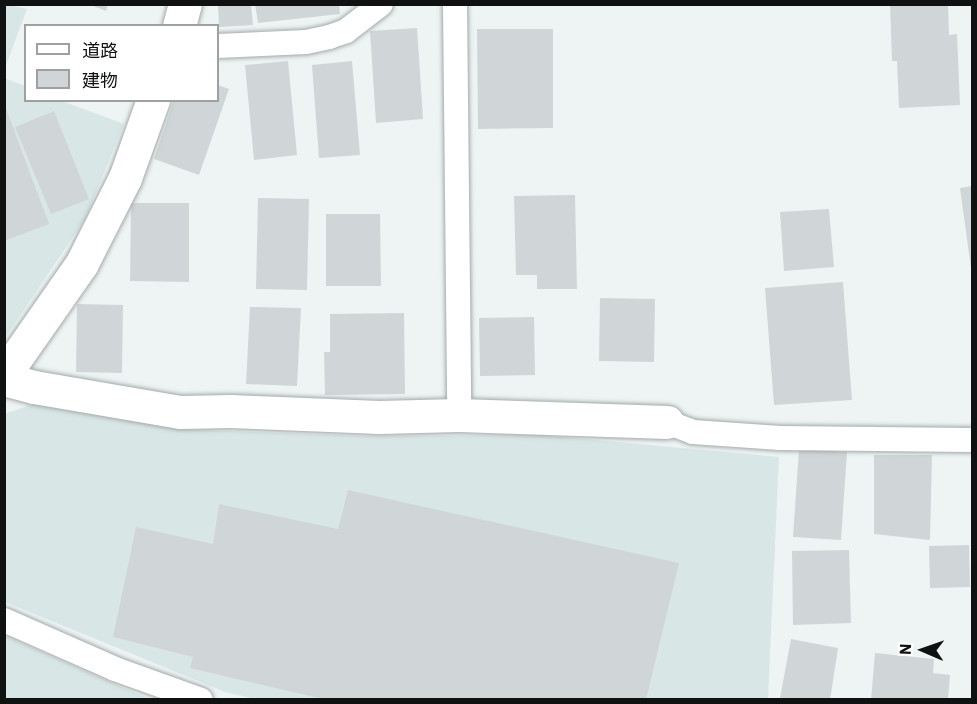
<!DOCTYPE html>
<html>
<head>
<meta charset="utf-8">
<style>
  body { margin:0 }
  #map { position:relative; width:977px; height:704px; overflow:hidden; background:#eef4f4; font-family:"IBM Plex Sans","Noto Sans JP",sans-serif }
  div>[style] { position:absolute }
  .built>* { inset:0; background:#d8e7e6 }
  .building>* { inset:0; background:#d0d6d7 }
  .roads { filter:drop-shadow(0 0 2px #a4aaaa) drop-shadow(0 0 2px #a4aaaa) }
  .service>* { height:24px; margin:-12px; padding:0 12px; transform-origin:12px; border-radius:12px; background:#fff }
  .minor>* { height:33px; margin:-16.5px; padding:0 16.5px; transform-origin:16.5px; border-radius:16.5px; background:#fff }
  span { translate:-50% -50%; white-space:nowrap; text-align:center; line-height:1.15; -webkit-text-stroke:4.5px #fff; paint-order:stroke }
  .frame { position:absolute; inset:0; border:6px solid #101212; pointer-events:none }
  .legend { position:absolute; left:24px; top:24px; width:195px; height:78px; box-sizing:border-box; background:#fff; border:2px solid #9fa0a0; margin:0; padding:8px 10px; list-style:none; font-size:18px; color:#101212 }
  .legend li { display:flex; align-items:center; gap:12px; height:30px }
  .legend b { width:30px; border:2px solid #9fa0a0 }
  .north { position:absolute; left:893px; top:620px; width:60px; height:60px; -webkit-text-stroke:4px #fff; paint-order:stroke; rotate:272deg; font-size:16px; font-weight:700; line-height:24px; text-align:center; color:#101212 }
  .north::after { content:''; display:block; margin:auto; width:21px; height:27px; background:#101212; clip-path:polygon(50% 0,100% 100%,50% 72%,0 100%) }
</style>
</head>
<body>
<div id="map">
  <div class="built">
    <div style="clip-path:polygon(5px 4px,27px 9px,5px 68px,4px 5px)"></div>
    <div style="clip-path:polygon(4px 78px,25px 86px,26px 100px,62px 101px,124px 124px,85px 219px,5px 338px)"></div>
    <div style="clip-path:polygon(34px 404px,179px 429px,360px 436px,540px 435px,779px 457px,768px 699px,259px 700px,225px 692px,5px 602px,4px 414px)"></div>
    <div style="clip-path:polygon(4px 636px,5px 636px,149px 699px,5px 699px)"></div>
  </div>
  <div class="building">
    <div style="clip-path:polygon(88px 4px,108px 4px,106px 11px)"></div>
    <div style="clip-path:polygon(218px 4px,251px 4px,253px 25px,219px 27px)"></div>
    <div style="clip-path:polygon(255px 4px,339px 4px,340px 14px,258px 23px)"></div>
    <div style="clip-path:polygon(890px 4px,948px 4px,949px 35px,957px 34px,960px 105px,899px 108px,897px 61px,892px 61px)"></div>
    <div style="clip-path:polygon(417px 28px,423px 119px,376px 123px,370px 31px)"></div>
    <div style="clip-path:polygon(477px 29px,553px 29px,553px 128px,478px 129px)"></div>
    <div style="clip-path:polygon(288px 61px,297px 155px,254px 160px,245px 65px)"></div>
    <div style="clip-path:polygon(352px 61px,360px 155px,319px 158px,312px 65px)"></div>
    <div style="clip-path:polygon(218px 85px,229px 89px,199px 175px,154px 159px,174px 100px,218px 100px)"></div>
    <div style="clip-path:polygon(4px 103px,49px 224px,4px 241px)"></div>
    <div style="clip-path:polygon(54px 111px,89px 199px,51px 214px,15px 127px)"></div>
    <div style="clip-path:polygon(972px 186px,972px 268px,971px 268px,960px 188px)"></div>
    <div style="clip-path:polygon(575px 195px,577px 289px,537px 289px,537px 275px,516px 275px,514px 196px)"></div>
    <div style="clip-path:polygon(258px 198px,309px 199px,307px 290px,256px 289px)"></div>
    <div style="clip-path:polygon(131px 203px,189px 203px,189px 282px,130px 281px)"></div>
    <div style="clip-path:polygon(829px 209px,834px 267px,784px 271px,780px 212px)"></div>
    <div style="clip-path:polygon(326px 214px,380px 214px,381px 286px,326px 286px)"></div>
    <div style="clip-path:polygon(843px 282px,852px 400px,774px 405px,765px 288px)"></div>
    <div style="clip-path:polygon(600px 298px,655px 299px,654px 362px,599px 361px)"></div>
    <div style="clip-path:polygon(77px 304px,123px 305px,122px 373px,76px 372px)"></div>
    <div style="clip-path:polygon(250px 307px,301px 308px,297px 386px,246px 384px)"></div>
    <div style="clip-path:polygon(404px 313px,405px 394px,325px 395px,324px 352px,330px 352px,330px 314px)"></div>
    <div style="clip-path:polygon(534px 317px,535px 375px,480px 376px,479px 318px)"></div>
    <div style="clip-path:polygon(799px 449px,847px 452px,841px 540px,793px 537px)"></div>
    <div style="clip-path:polygon(874px 455px,932px 455px,930px 540px,874px 534px)"></div>
    <div style="clip-path:polygon(348px 490px,679px 563px,646px 700px,327px 700px,190px 668px,193px 657px,113px 637px,136px 527px,213px 544px,219px 504px,338px 529px)"></div>
    <div style="clip-path:polygon(969px 545px,970px 587px,930px 588px,929px 546px)"></div>
    <div style="clip-path:polygon(849px 550px,851px 623px,793px 625px,792px 551px)"></div>
    <div style="clip-path:polygon(791px 639px,838px 648px,830px 700px,780px 698px)"></div>
    <div style="clip-path:polygon(875px 653px,934px 659px,933px 673px,950px 675px,948px 700px,871px 700px)"></div>
  </div>
  <div class="roads">
    <div class="service">
      <div style="left:455px;top:4px;width:411px;rotate:89.4deg"></div>
      <div style="left:218px;top:46px;width:88px;rotate:-2.6deg"></div>
      <div style="left:306px;top:42px;width:24px;rotate:-12deg"></div>
      <div style="left:329px;top:37px;width:18px;rotate:-19deg"></div>
      <div style="left:346px;top:31px;width:44px;rotate:-37.6deg"></div>
      <div style="left:667px;top:422px;width:28px;rotate:21deg"></div>
      <div style="left:693px;top:432px;width:87px;rotate:3.9deg"></div>
      <div style="left:780px;top:438px;width:192px;rotate:0.6deg"></div>
      <div style="left:4px;top:620px;width:121px;rotate:23.8deg"></div>
      <div style="left:115px;top:669px;width:91px;rotate:19.8deg"></div>
    </div>
    <div class="minor">
      <div style="left:179px;top:26px;width:23px;rotate:-75deg"></div>
      <div style="left:4px;top:375px;width:136px;rotate:-55.1deg"></div>
      <div style="left:82px;top:263px;width:95px;rotate:-63.2deg"></div>
      <div style="left:125px;top:178px;width:83px;rotate:-70.3deg"></div>
      <div style="left:4px;top:379px;width:31px;rotate:15deg"></div>
      <div style="left:34px;top:387px;width:148px;rotate:9.7deg"></div>
      <div style="left:180px;top:412px;width:50px;rotate:-1.1deg"></div>
      <div style="left:230px;top:411px;width:149px;rotate:2.3deg"></div>
      <div style="left:379px;top:417px;width:80px;rotate:-1.4deg"></div>
      <div style="left:459px;top:415px;width:208px;rotate:1.9deg"></div>
    </div>
  </div>
  <div class="frame"></div>
  <ul class="legend">
  <li><b style="height:8px;background:#fff"></b>道路</li>
  <li><b style="height:16px;background:#d0d6d7"></b>建物</li>
  </ul>
  <div class="north">N</div>
</div>
</body>
</html>
